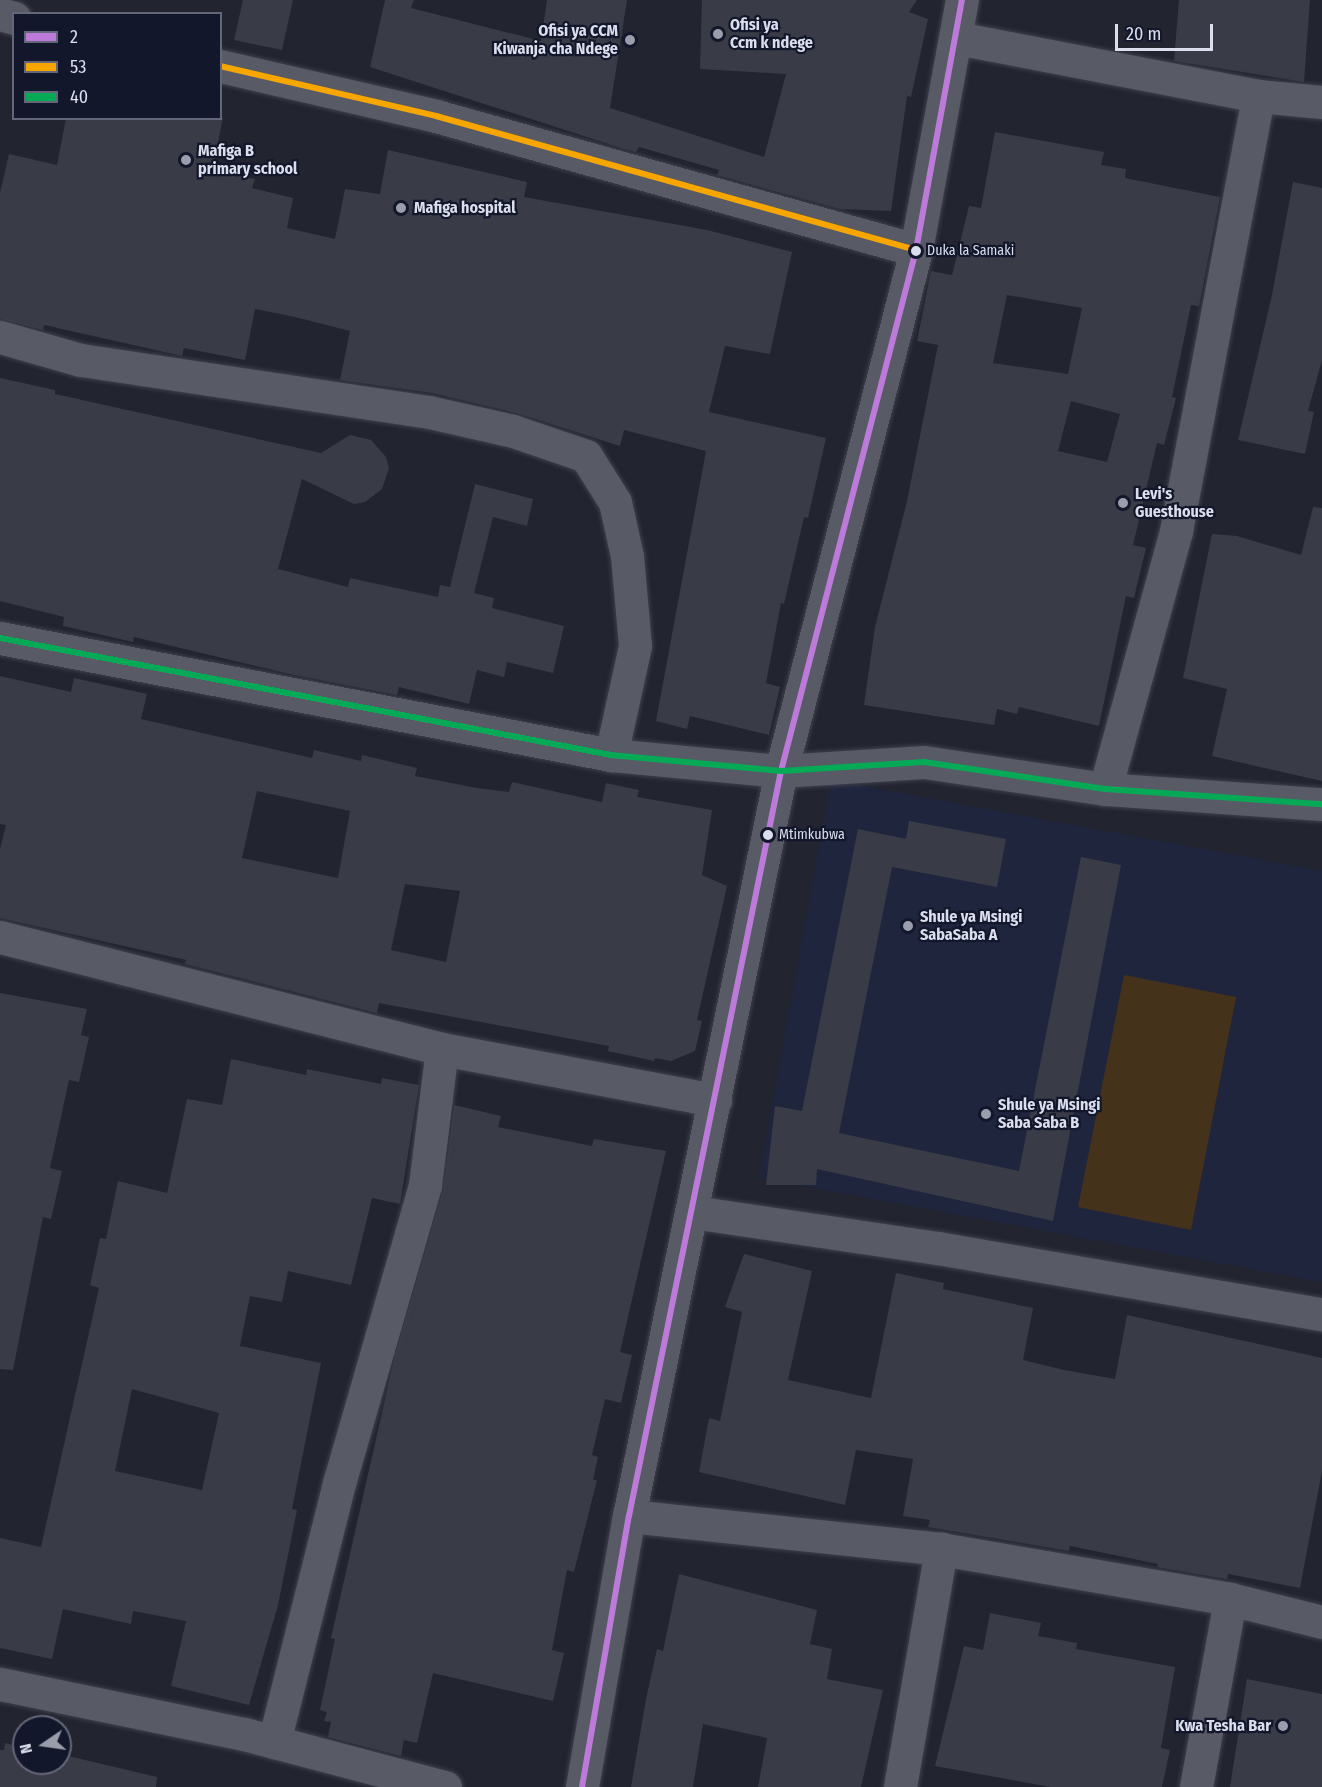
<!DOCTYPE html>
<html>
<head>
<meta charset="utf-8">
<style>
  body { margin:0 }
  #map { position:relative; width:1322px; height:1787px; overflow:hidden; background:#222430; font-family:"Fira Sans Condensed",sans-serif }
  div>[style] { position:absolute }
  .built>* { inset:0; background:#20253e }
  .green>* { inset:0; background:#44321a }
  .building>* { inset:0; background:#393c47 }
  .roads { filter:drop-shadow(0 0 2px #3e404a) drop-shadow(0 0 2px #3e404a) }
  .street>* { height:33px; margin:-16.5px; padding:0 16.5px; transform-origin:16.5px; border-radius:16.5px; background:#585a65 }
  .bus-1>* { height:6px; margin:-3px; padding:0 3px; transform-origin:3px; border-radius:3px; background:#bd7bd9 }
  .bus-2>* { height:6px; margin:-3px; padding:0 3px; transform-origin:3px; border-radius:3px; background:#f7a600 }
  .bus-3>* { height:6px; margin:-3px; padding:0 3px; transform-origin:3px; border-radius:3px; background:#06aa56 }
  .dots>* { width:16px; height:16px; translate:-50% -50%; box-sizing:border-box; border:3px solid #13172b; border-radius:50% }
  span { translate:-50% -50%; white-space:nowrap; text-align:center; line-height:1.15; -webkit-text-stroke:4.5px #13172b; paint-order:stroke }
  .bus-label { font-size:14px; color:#dadeed }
  .left { translate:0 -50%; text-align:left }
  .poi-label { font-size:16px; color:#dadeed; font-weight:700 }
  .right { translate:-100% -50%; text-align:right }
  .legend { position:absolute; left:12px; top:12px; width:210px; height:108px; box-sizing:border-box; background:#13172b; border:2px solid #636779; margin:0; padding:8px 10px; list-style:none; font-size:18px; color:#dadeed }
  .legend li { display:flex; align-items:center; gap:12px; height:30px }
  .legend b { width:30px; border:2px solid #636779 }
  .north { position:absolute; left:12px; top:1715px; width:60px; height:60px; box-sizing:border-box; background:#13172b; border:2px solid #636779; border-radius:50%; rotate:257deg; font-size:16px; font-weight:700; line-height:24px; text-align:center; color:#dadeed }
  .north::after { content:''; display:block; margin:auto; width:21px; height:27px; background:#9a9dab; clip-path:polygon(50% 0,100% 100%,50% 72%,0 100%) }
  .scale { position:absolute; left:1115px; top:24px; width:98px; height:27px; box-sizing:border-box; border:3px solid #dadeed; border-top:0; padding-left:8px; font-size:18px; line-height:21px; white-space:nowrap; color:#dadeed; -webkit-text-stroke:4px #13172b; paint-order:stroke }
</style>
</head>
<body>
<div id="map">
  <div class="built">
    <div style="clip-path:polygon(831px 780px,1322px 871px,1322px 1282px,759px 1178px)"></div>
  </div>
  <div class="green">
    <div style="clip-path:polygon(1124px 975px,1236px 997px,1191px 1230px,1078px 1207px)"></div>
  </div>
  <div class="building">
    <div style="clip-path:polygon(243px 0,293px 0,282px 50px,234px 40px)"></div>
    <div style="clip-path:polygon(385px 0,414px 0,411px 8px,541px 41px,547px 0,627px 0,610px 108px,764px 157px,786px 74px,700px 69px,702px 0,917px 0,909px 12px,928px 19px,911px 97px,907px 96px,891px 211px,840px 209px,717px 175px,719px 170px,639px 147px,636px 152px,624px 149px,370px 67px)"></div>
    <div style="clip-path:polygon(1179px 0,1310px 0,1304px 82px,1174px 61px)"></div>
    <div style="clip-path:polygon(66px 118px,223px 118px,212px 170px,255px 179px,252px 188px,293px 198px,287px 228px,335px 239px,345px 189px,380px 194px,388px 150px,527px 182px,524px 197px,707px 230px,792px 252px,770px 354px,725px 346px,709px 412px,826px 438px,808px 518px,804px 517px,784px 604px,781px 603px,766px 683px,780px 687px,769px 735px,690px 716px,687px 729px,656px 721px,706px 451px,624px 430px,620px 446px,517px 413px,432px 393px,340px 380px,350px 331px,295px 317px,255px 309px,245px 360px,184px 348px,182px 356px,44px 325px,43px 330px,0 319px,0 193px,9px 154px,57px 165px)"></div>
    <div style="clip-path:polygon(evenodd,995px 132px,1104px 152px,1101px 165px,1126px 169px,1125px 178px,1220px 197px,1199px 306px,1191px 305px,1172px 397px,1176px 398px,1164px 445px,1157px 443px,1133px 545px,1146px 548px,1134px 598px,1126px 596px,1099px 726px,1019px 707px,1017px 714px,997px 709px,994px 725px,864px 705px,875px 627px,907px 501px,938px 345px,917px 341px,931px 271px,952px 275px,969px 206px,981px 208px,995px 132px,1007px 295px,1082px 308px,1068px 374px,993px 363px,1007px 295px,995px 132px,1071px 401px,1120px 414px,1107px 462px,1058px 451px,1071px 401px)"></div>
    <div style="clip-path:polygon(1293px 182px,1322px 188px,1322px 360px,1308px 411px,1314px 412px,1305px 454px,1238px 440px,1272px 295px)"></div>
    <div style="clip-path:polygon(0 378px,55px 390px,55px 394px,321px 453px,350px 435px,371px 440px,386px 457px,389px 468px,382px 489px,365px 502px,354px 504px,302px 479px,278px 569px,348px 587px,350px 578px,438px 597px,440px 585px,450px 587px,475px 484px,533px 499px,527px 526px,493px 517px,474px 593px,494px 598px,492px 608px,564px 626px,553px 673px,507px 662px,504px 677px,477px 670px,469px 704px,399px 687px,397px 695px,290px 674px,134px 637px,133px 642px,63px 626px,64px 617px,0 601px)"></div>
    <div style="clip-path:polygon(1313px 507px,1322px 508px,1322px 781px,1212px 756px,1227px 689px,1183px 678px,1212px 534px,1237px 536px,1301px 555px)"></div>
    <div style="clip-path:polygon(evenodd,0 676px,71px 692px,74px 678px,147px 694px,141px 719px,312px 758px,314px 750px,361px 761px,362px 755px,417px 768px,415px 776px,477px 788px,509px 792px,512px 782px,602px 802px,606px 783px,639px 790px,637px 797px,712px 810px,702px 875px,727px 886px,697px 1020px,702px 1021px,695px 1051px,671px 1061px,655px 1058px,654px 1061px,608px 1051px,609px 1046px,379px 1003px,377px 1013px,185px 964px,186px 960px,0 918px,0 849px,6px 825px,0 824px,0 676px,257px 791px,350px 811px,338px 878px,242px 858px,257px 791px,0 676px,405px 884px,460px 891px,446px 962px,391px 950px,405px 884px)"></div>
    <div style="clip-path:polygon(909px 821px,1006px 839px,997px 887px,892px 867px,839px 1133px,1019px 1171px,1081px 857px,1121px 865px,1053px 1221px,817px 1169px,816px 1185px,766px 1185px,775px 1106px,802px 1111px,858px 829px,906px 839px)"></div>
    <div style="clip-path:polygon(0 993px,87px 1009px,81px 1035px,89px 1037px,79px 1082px,69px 1080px,50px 1168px,62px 1171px,51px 1219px,43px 1217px,13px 1370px,0 1369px)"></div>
    <div style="clip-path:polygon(evenodd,231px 1059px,306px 1075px,307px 1069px,381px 1084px,382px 1078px,419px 1085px,400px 1204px,372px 1198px,351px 1285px,288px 1271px,282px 1302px,250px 1296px,240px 1346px,321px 1363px,292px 1509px,297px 1510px,278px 1605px,249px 1705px,171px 1686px,186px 1621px,133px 1611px,131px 1624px,63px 1609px,52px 1659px,0 1648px,0 1538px,41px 1547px,99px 1288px,90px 1285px,100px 1238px,106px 1239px,118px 1181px,167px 1193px,187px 1099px,222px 1105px,231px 1059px,132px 1389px,219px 1413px,202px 1490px,115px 1471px,132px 1389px)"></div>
    <div style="clip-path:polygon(454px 1105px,501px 1116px,498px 1127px,592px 1146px,594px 1139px,666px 1151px,620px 1352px,632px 1355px,621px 1403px,605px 1399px,592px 1455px,598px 1457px,593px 1480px,597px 1480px,574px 1572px,567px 1570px,552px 1650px,564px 1653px,553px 1701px,433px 1673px,417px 1743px,404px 1740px,401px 1756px,328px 1737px,331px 1722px,324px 1721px,327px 1712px,320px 1710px,335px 1639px,331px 1638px,395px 1355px,443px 1190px)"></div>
    <div style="clip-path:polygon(744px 1254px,812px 1271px,788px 1380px,871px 1398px,896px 1273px,944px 1283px,943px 1289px,1033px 1308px,1023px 1360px,1064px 1370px,1115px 1379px,1127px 1315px,1322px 1358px,1322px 1471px,1300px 1588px,1228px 1574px,1227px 1579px,1157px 1567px,1158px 1564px,1070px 1546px,1069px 1551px,928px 1527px,930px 1520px,903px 1516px,913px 1459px,856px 1450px,845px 1505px,699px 1472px,709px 1418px,720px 1421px,742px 1312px,725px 1307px)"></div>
    <div style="clip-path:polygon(679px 1574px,817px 1610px,810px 1644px,832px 1649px,827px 1679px,883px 1690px,861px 1787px,758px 1787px,767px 1738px,703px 1724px,693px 1787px,631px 1787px,646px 1699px,657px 1649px,663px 1651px)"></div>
    <div style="clip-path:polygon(990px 1613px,1041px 1623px,1038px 1636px,1077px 1643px,1076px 1649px,1175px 1667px,1161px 1748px,1170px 1750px,1162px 1787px,1051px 1787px,935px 1766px,964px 1646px,983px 1650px)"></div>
    <div style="clip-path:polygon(1247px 1679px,1322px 1694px,1322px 1787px,1230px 1787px)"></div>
    <div style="clip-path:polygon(5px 1743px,24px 1748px,24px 1763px,60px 1763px,60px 1754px,157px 1777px,156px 1787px,0 1787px,0 1750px,4px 1750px)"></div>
  </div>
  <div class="roads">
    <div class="street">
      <div style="left:0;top:14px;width:15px;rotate:16deg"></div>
      <div style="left:957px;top:38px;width:307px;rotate:10.9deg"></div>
      <div style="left:1258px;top:96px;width:64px;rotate:5.4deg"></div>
      <div style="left:220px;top:66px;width:222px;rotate:13deg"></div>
      <div style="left:436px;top:116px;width:498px;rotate:15.6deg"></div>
      <div style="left:0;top:337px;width:84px;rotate:15.9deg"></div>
      <div style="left:81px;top:360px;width:352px;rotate:8.5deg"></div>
      <div style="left:429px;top:412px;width:86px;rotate:12.7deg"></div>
      <div style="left:513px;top:431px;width:77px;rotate:18.9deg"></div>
      <div style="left:586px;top:456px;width:54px;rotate:57.8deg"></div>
      <div style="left:615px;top:502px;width:55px;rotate:77.5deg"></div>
      <div style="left:627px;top:556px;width:90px;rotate:84.9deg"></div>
      <div style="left:635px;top:646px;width:112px;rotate:102.4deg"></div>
      <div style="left:0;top:638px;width:622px;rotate:10.84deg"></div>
      <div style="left:611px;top:755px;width:171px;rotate:5.4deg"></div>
      <div style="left:781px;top:771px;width:143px;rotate:-3.6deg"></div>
      <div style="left:924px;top:762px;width:183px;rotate:8.5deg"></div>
      <div style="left:1105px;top:789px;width:218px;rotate:4deg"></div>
      <div style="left:1105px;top:789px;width:268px;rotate:-74.6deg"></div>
      <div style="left:1176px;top:531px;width:443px;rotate:-79.3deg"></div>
      <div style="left:0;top:937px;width:456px;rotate:14.2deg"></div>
      <div style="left:442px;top:1049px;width:278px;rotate:10.6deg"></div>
      <div style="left:693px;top:1212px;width:248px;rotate:8.4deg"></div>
      <div style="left:938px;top:1248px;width:390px;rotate:9.8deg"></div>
      <div style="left:629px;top:1516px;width:314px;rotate:6deg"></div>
      <div style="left:941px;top:1549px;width:293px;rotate:9.8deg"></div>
      <div style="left:1230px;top:1599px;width:95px;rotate:14deg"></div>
      <div style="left:0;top:1684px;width:249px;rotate:11.6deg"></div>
      <div style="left:244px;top:1734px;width:208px;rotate:14.8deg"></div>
      <div style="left:274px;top:1742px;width:270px;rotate:-75.9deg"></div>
      <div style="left:340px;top:1480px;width:307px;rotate:-73.9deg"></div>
      <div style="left:425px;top:1185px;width:137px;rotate:-82.9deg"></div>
      <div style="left:582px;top:1787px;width:275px;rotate:-80.2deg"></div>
      <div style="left:629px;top:1516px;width:760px;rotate:-78.47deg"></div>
      <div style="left:781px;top:771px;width:538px;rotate:-75.47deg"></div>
      <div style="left:916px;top:250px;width:254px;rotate:-79.6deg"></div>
      <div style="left:900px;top:1787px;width:242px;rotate:-80.2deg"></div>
      <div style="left:1196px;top:1787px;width:191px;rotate:-79.7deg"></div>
    </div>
  </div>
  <div class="bus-1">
    <div style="left:582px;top:1787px;width:275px;rotate:-80.2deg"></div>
    <div style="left:629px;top:1516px;width:760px;rotate:-78.47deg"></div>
    <div style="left:781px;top:771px;width:538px;rotate:-75.47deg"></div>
    <div style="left:916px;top:250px;width:254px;rotate:-79.6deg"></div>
  </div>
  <div class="bus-2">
    <div style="left:220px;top:66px;width:222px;rotate:13deg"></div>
    <div style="left:436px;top:116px;width:498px;rotate:15.6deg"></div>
  </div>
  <div class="bus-3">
    <div style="left:0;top:638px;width:622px;rotate:10.84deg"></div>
    <div style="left:611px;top:755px;width:171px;rotate:5.4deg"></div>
    <div style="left:781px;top:771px;width:143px;rotate:-3.6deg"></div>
    <div style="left:924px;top:762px;width:183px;rotate:8.5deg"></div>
    <div style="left:1105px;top:789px;width:218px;rotate:4deg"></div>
  </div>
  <div class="dots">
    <div style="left:718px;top:34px;background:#9a9dab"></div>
    <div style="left:630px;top:40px;background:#9a9dab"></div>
    <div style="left:186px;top:160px;background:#9a9dab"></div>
    <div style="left:401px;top:208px;background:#9a9dab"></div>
    <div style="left:916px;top:251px;background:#dadeed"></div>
    <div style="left:1123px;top:503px;background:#9a9dab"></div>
    <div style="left:768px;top:835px;background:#dadeed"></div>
    <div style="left:908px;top:926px;background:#9a9dab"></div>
    <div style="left:986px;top:1114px;background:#9a9dab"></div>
    <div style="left:1283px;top:1726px;background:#9a9dab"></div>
  </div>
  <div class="bus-label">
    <span class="left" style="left:927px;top:251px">Duka la Samaki</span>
    <span class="left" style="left:779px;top:835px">Mtimkubwa</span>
  </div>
  <div class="poi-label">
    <span class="left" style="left:730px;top:34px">Ofisi ya<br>Ccm k ndege</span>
    <span class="right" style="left:618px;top:40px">Ofisi ya CCM<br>Kiwanja cha Ndege</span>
    <span class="left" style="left:198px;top:160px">Mafiga B<br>primary school</span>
    <span class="left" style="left:414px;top:208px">Mafiga hospital</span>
    <span class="left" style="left:1135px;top:503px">Levi's<br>Guesthouse</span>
    <span class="left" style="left:920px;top:926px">Shule ya Msingi<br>SabaSaba A</span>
    <span class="left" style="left:998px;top:1114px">Shule ya Msingi<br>Saba Saba B</span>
    <span class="right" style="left:1271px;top:1726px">Kwa Tesha Bar</span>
  </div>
  <ul class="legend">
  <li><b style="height:8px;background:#bd7bd9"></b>2</li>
  <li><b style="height:8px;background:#f7a600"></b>53</li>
  <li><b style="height:8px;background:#06aa56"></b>40</li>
  </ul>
  <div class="north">N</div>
  <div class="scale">20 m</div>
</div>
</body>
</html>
